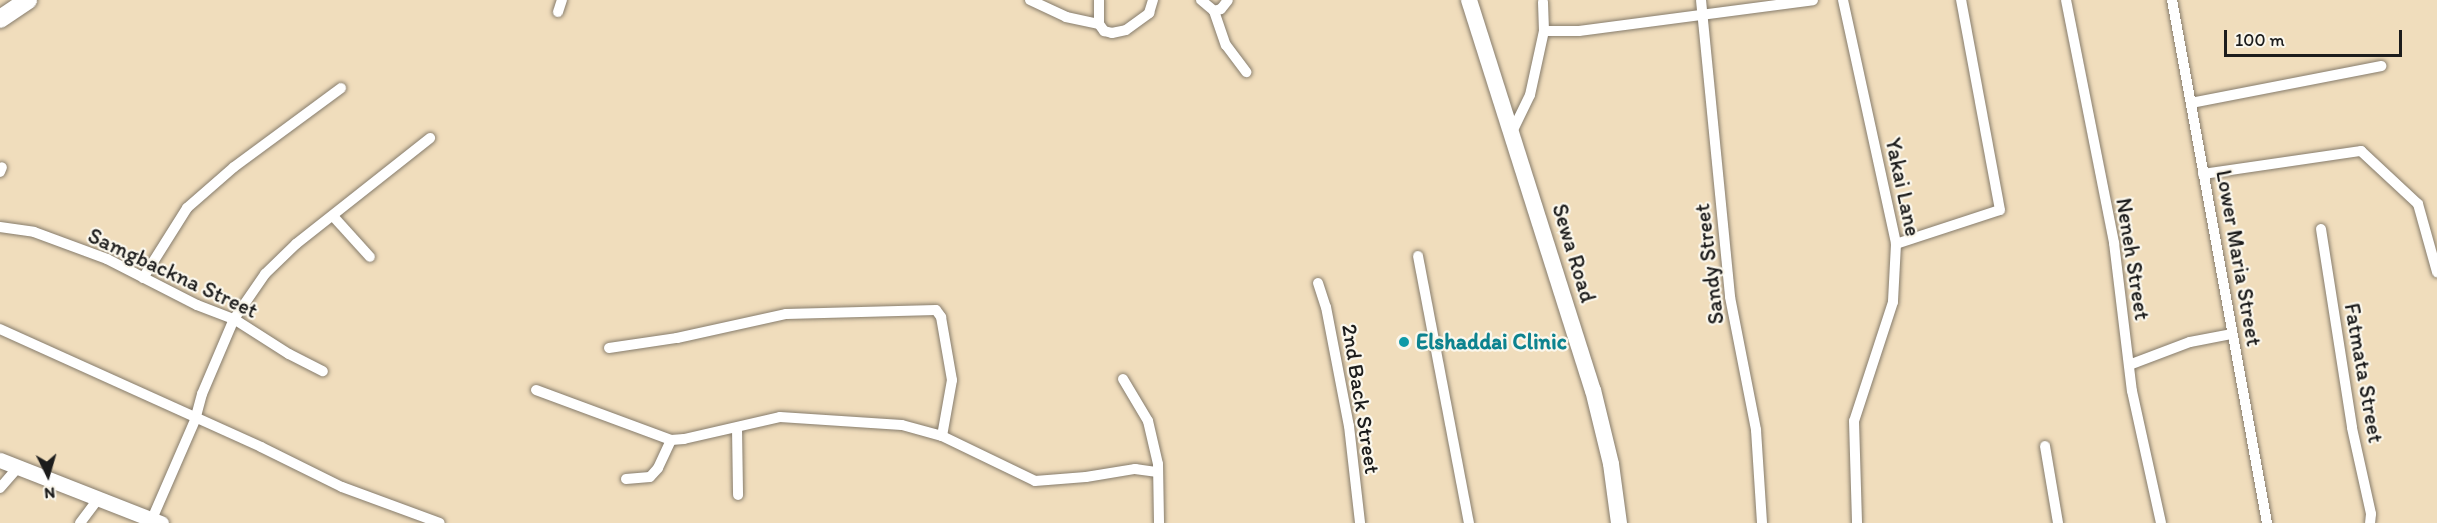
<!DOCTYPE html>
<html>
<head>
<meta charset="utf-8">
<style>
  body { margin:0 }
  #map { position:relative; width:2437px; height:523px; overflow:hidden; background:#f0ddbc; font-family:Itim,sans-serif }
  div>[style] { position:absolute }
  .roads { filter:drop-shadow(0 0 2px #867c6c) drop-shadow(0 0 2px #867c6c) }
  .street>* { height:10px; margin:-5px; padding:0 5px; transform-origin:5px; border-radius:5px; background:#fff }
  .secondary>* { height:15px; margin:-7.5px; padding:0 7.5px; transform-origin:7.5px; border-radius:7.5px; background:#fff }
  .primary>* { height:16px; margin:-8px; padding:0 8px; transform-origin:8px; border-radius:8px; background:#fff }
  .highway>* { height:18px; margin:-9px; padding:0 9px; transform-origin:9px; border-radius:9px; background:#fff }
  .dots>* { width:16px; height:16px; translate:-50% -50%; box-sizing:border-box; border:3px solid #fbf7ec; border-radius:50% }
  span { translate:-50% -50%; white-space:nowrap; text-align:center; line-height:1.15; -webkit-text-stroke:4.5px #fbf7ec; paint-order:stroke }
  .street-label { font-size:22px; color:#1c1c1c }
  .culture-label { font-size:22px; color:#0d838f; font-weight:700 }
  .left { translate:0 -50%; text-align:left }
  .north { position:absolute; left:18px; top:445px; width:60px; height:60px; -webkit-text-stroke:4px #fbf7ec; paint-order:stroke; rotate:175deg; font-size:16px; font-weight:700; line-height:24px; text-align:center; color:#1c1c1c }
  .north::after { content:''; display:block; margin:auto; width:21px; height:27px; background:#1c1c1c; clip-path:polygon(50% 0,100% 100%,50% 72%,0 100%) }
  .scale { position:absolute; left:2224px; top:30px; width:178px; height:27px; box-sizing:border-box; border:3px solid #1c1c1c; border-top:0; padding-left:8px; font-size:18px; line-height:21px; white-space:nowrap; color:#1c1c1c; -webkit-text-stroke:4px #fbf7ec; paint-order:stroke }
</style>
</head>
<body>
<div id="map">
  <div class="roads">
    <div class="street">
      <div style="left:1030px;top:0;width:40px;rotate:25deg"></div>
      <div style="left:1066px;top:17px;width:34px;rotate:12deg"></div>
      <div style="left:1099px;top:0;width:24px;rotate:90deg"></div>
      <div style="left:1099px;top:24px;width:9px;rotate:54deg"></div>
      <div style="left:1104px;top:31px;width:8px;rotate:14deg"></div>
      <div style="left:1112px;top:33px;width:14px;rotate:-12deg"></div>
      <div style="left:1126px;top:30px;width:29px;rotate:-36deg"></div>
      <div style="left:1149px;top:13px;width:14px;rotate:-73deg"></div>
      <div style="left:1201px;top:0;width:17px;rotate:40deg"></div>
      <div style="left:1214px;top:11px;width:7px;rotate:-16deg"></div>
      <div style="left:1221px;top:9px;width:11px;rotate:-52deg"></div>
      <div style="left:1701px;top:0;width:298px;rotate:84.4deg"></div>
      <div style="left:1730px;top:297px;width:136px;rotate:78.9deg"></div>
      <div style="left:1756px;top:430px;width:93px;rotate:86.3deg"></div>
      <div style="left:1843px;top:0;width:250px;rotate:77.7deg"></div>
      <div style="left:1896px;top:244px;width:58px;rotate:93deg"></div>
      <div style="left:1893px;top:302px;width:125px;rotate:108.1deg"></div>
      <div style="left:1854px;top:421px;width:102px;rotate:88.3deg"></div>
      <div style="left:2066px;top:0;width:248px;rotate:78.8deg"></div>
      <div style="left:2114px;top:243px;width:149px;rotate:83.1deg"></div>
      <div style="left:2132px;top:391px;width:135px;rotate:77.6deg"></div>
      <div style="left:2172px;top:0;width:532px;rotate:79.7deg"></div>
      <div style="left:1214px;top:11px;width:36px;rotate:71deg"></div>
      <div style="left:1226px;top:45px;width:34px;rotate:53deg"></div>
      <div style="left:558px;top:12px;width:13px;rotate:-72deg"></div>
      <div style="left:1544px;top:31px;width:35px"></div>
      <div style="left:1579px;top:31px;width:236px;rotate:-7.5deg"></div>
      <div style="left:2191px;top:103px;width:194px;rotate:-11deg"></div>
      <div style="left:1512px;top:132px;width:41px;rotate:-64.1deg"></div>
      <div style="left:1530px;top:95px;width:66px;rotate:-77.7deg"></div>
      <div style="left:1544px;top:31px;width:29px;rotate:-92deg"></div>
      <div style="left:0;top:172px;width:5px;rotate:-68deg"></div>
      <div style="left:2203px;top:174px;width:160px;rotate:-8.3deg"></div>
      <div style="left:2361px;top:151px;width:78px;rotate:42.9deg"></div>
      <div style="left:2418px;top:204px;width:71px;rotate:74.4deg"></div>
      <div style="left:333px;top:216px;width:55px;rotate:47.9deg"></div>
      <div style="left:0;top:227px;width:34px;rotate:8deg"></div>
      <div style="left:34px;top:232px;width:78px;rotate:20.3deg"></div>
      <div style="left:107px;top:259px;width:101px;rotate:27.1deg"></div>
      <div style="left:197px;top:305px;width:40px;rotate:21deg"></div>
      <div style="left:234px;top:319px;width:65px;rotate:32.5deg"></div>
      <div style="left:289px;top:354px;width:38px;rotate:27deg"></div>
      <div style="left:2321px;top:229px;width:201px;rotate:81.1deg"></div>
      <div style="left:2352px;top:428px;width:88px;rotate:77.5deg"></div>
      <div style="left:2371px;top:514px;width:9px;rotate:96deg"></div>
      <div style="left:1896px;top:244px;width:109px;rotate:-18.1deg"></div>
      <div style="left:2000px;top:210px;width:214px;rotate:-100.5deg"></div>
      <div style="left:1418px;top:256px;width:272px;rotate:79.2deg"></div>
      <div style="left:143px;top:278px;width:83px;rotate:-57.8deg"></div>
      <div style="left:187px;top:208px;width:62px;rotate:-41.1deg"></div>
      <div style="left:234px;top:167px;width:133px;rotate:-36.4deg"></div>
      <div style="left:1318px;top:283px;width:25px;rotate:72deg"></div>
      <div style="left:1326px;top:307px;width:121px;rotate:79.1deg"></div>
      <div style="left:1349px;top:426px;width:98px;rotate:83.5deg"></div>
      <div style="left:0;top:329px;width:286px;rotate:24.3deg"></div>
      <div style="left:261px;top:447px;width:90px;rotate:26.3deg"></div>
      <div style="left:342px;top:487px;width:104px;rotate:20.2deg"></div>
      <div style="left:609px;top:348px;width:69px;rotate:-8.4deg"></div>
      <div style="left:677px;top:338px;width:112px;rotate:-12.4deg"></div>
      <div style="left:786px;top:314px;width:150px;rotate:-1.5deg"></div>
      <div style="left:936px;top:310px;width:9px;rotate:54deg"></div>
      <div style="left:941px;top:317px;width:64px;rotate:80.1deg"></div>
      <div style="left:952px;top:380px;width:57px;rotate:100.1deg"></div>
      <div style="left:2129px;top:365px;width:65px;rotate:-20.7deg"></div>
      <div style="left:2190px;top:342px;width:43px;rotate:-10.8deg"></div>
      <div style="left:1123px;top:379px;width:49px;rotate:59.2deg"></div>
      <div style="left:1148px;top:421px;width:44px;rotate:76.9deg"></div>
      <div style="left:1158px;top:464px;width:59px;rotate:89deg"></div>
      <div style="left:536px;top:390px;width:144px;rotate:20.3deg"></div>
      <div style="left:671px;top:440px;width:13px;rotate:-4deg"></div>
      <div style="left:684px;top:439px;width:98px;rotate:-12.9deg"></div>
      <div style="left:780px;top:417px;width:122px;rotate:3.8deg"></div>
      <div style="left:902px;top:425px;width:41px;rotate:15.4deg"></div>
      <div style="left:942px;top:436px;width:103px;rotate:25.8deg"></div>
      <div style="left:1035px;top:481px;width:51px;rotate:-4.5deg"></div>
      <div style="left:1086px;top:477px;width:50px;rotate:-9.3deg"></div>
      <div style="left:1135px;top:469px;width:21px;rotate:8deg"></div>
      <div style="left:737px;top:428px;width:67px;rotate:89.1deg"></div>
      <div style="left:2045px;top:446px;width:78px;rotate:80.4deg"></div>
      <div style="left:626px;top:479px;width:24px;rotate:-5deg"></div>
      <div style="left:650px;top:477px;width:12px;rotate:-48deg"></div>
      <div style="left:658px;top:468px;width:31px;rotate:-65deg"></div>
      <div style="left:0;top:488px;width:28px;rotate:-49deg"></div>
      <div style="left:152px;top:519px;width:108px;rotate:-66.5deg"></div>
      <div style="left:195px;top:420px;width:27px;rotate:-75deg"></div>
      <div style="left:202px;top:394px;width:82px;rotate:-66.9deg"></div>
      <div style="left:234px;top:319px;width:55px;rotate:-55.4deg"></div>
      <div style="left:265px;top:274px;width:43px;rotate:-44.1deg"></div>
      <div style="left:296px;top:244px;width:171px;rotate:-38.3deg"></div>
      <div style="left:80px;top:523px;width:31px;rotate:-53deg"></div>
    </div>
    <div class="secondary">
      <div style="left:0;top:460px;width:173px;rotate:21.4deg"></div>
    </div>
    <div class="primary">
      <div style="left:1469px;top:0;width:409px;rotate:72.4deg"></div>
      <div style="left:1593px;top:390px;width:76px;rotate:76.3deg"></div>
      <div style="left:1611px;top:464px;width:60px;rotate:82.3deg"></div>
    </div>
    <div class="highway">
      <div style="left:0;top:19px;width:34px;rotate:-34deg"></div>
    </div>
  </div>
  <div class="dots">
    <div style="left:1404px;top:342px;background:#0f9aa8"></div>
  </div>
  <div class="street-label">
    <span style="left:1903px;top:187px;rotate:78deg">Yakai Lane</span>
    <span style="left:1574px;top:253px;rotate:73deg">Sewa Road</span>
    <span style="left:2239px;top:258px;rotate:80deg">Lower Maria Street</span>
    <span style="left:2133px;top:259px;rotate:81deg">Neneh Street</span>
    <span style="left:1709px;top:264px;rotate:-97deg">Sandy Street</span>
    <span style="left:173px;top:273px;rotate:25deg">Samgbackna Street</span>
    <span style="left:2364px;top:373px;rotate:80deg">Fatmata Street</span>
    <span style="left:1361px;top:399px;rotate:81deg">2nd Back Street</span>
  </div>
  <div class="culture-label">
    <span class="left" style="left:1416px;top:342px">Elshaddai Clinic</span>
  </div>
  <div class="north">N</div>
  <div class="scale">100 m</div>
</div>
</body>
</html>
